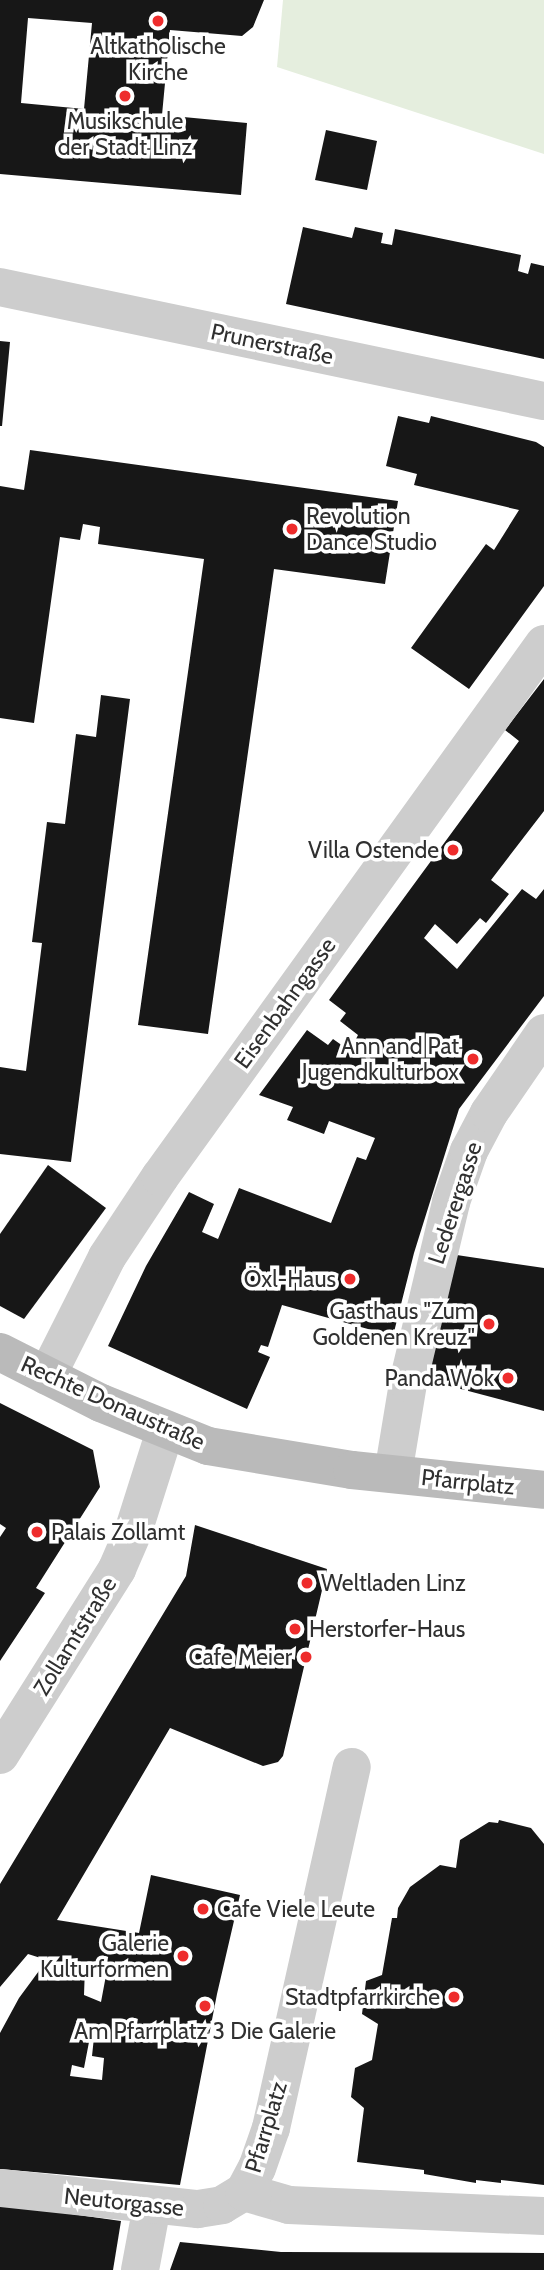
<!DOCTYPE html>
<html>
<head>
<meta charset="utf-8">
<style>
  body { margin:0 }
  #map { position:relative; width:544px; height:2270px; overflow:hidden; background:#fff; font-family:Cabin,sans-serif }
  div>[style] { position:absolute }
  .green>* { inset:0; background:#e5eede }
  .building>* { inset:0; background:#171717 }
  .pedestrian>* { height:38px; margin:-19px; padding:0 19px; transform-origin:19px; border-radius:19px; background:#cdcdcd }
  .minor>* { height:38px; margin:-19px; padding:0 19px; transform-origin:19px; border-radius:19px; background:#cdcdcd }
  .secondary>* { height:38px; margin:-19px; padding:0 19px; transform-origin:19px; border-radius:19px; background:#bababa }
  .dots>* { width:19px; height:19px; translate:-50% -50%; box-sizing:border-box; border:4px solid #fff; border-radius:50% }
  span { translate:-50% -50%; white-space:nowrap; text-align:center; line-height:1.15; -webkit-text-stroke:7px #fff; paint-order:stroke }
  .poi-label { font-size:23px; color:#303030 }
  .left { translate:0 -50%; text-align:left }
  .right { translate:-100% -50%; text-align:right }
  .street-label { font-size:23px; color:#303030 }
</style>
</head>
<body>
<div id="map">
  <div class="green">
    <div style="clip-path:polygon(283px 0,544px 0,544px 154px,277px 67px)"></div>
  </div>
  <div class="building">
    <div style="clip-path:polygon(evenodd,0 0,264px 0,253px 27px,242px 36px,170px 30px,162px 115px,247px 123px,241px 195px,0 174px,0 0,28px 18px,92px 23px,84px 109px,21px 103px,28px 18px)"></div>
    <div style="clip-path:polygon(326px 130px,377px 141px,367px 190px,315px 180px)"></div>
    <div style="clip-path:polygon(303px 227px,352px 238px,355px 227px,383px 233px,381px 243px,392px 245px,395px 229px,521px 255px,518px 271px,528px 274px,531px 263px,544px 266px,544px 359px,286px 304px)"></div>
    <div style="clip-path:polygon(0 341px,10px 342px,2px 426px,0 426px)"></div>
    <div style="clip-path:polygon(398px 416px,429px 423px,431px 416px,536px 442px,544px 447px,544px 586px,469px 689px,411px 648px,486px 544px,494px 550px,519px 510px,414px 485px,417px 474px,386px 466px)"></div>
    <div style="clip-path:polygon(30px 450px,398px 501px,385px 584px,274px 569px,208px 1034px,138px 1025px,204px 559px,98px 544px,100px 527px,83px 524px,80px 540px,60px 537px,34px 723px,0 718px,0 486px,24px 490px)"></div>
    <div style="clip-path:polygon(544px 679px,544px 811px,491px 880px,509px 894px,486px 923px,480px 918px,457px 944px,435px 924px,424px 938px,457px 969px,522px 889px,536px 899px,544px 889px,544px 996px,459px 1109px,414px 1253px,393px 1336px,282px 1305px,268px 1347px,261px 1345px,258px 1352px,270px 1357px,247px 1409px,108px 1346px,146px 1266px,189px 1192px,214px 1204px,202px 1232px,218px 1239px,239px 1188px,331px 1223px,357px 1157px,366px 1160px,375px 1138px,329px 1121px,324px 1134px,287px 1120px,293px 1107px,259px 1095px,307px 1030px,328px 1045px,333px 1039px,350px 1051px,358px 1035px,340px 1021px,346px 1013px,329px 1000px,519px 741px,505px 730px)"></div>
    <div style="clip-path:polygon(101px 695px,130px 699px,71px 1162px,0 1154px,0 1067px,26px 1071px,42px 943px,32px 942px,47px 822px,65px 824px,76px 734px,96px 737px)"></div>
    <div style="clip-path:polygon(48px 1165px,106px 1208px,24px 1319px,0 1306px,0 1234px)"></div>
    <div style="clip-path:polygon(450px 1254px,544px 1268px,544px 1411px,423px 1379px)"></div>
    <div style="clip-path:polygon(0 1403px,93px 1450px,100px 1487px,36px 1588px,45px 1593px,0 1661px,0 1537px,6px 1528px,0 1524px)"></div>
    <div style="clip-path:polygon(evenodd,195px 1525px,327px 1569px,283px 1756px,278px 1762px,263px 1766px,170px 1728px,57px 1920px,139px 1933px,151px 1875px,240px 1895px,217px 1994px,180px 2185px,0 2169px,0 2033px,19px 1998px,47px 1960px,28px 1954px,0 1987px,0 1884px,186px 1576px,195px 1525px,85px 1967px,107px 1970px,101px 2002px,84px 1995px,85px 1967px,195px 1525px,81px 2023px,95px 2028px,92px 2056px,104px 2058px,102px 2080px,70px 2076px,72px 2065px,84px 2068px,89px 2042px,77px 2039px,81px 2023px)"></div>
    <div style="clip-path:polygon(499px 1820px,531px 1828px,544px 1844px,544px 2185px,501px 2180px,501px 2183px,476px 2180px,476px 2183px,424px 2174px,424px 2170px,357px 2162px,364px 2108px,351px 2097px,355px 2068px,372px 2060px,378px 2024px,362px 2014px,366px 1981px,382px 1975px,392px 1918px,397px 1918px,398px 1908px,410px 1887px,440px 1865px,456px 1868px,460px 1840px,489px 1822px,498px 1823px)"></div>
    <div style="clip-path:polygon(0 2204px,121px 2221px,113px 2270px,0 2270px)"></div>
    <div style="clip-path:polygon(180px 2242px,281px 2252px,544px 2253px,544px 2270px,170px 2270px)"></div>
  </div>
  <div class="pedestrian">
    <div style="left:140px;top:2270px;width:65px;rotate:-79.4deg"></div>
  </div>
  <div class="minor">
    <div style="left:0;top:287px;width:556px;rotate:11.84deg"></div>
    <div style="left:47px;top:1376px;width:133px;rotate:-63.2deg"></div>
    <div style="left:107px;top:1257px;width:96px;rotate:-56.5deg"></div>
    <div style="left:160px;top:1177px;width:657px;rotate:-54.23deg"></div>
    <div style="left:393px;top:1474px;width:92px;rotate:-80.6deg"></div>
    <div style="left:408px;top:1383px;width:186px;rotate:-76.6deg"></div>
    <div style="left:451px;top:1202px;width:54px;rotate:-70.6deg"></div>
    <div style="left:469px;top:1151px;width:43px;rotate:-62.2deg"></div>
    <div style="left:489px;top:1113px;width:97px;rotate:-55.5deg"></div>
    <div style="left:0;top:1755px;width:220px;rotate:-57.8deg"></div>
    <div style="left:117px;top:1569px;width:40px;rotate:-66.6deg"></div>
    <div style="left:133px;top:1532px;width:106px;rotate:-72.4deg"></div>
    <div style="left:0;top:2188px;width:199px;rotate:6.1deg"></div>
    <div style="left:198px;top:2209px;width:24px;rotate:-9deg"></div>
    <div style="left:222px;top:2205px;width:26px;rotate:-31deg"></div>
    <div style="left:244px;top:2192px;width:27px;rotate:-62deg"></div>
    <div style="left:257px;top:2168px;width:42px;rotate:-70.7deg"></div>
    <div style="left:271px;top:2128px;width:370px;rotate:-77.4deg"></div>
    <div style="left:244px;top:2192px;width:47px;rotate:16.1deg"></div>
    <div style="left:289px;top:2205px;width:255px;rotate:2.5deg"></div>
  </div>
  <div class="secondary">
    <div style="left:0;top:1352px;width:113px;rotate:26.8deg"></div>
    <div style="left:101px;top:1403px;width:115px;rotate:21.9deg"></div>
    <div style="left:208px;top:1446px;width:146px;rotate:9.5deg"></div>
    <div style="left:352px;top:1470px;width:193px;rotate:5.9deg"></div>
  </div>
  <div class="dots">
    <div style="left:158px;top:21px;background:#ee2c2c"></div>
    <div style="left:125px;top:96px;background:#ee2c2c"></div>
    <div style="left:292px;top:529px;background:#ee2c2c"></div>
    <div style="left:453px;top:850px;background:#ee2c2c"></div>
    <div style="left:473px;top:1059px;background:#ee2c2c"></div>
    <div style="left:350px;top:1279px;background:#ee2c2c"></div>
    <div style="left:489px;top:1324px;background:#ee2c2c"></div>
    <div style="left:508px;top:1378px;background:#ee2c2c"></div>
    <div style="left:37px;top:1532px;background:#ee2c2c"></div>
    <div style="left:307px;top:1583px;background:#ee2c2c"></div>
    <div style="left:295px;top:1629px;background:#ee2c2c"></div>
    <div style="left:306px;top:1657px;background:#ee2c2c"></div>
    <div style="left:203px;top:1909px;background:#ee2c2c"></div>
    <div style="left:183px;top:1956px;background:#ee2c2c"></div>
    <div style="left:454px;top:1997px;background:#ee2c2c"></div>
    <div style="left:205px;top:2006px;background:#ee2c2c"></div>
  </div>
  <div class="poi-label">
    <span style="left:158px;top:59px">Altkatholische<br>Kirche</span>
    <span style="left:125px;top:134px">Musikschule<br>der Stadt Linz</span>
    <span class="left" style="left:306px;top:529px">Revolution<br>Dance Studio</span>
    <span class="right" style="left:439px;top:850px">Villa Ostende</span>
    <span class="right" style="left:459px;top:1059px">Ann and Pat<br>Jugendkulturbox</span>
    <span class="right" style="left:336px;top:1279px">Öxl-Haus</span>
    <span class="right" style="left:475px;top:1324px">Gasthaus "Zum<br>Goldenen Kreuz"</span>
    <span class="right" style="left:494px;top:1378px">Panda Wok</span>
    <span class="left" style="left:51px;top:1532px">Palais Zollamt</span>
    <span class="left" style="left:321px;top:1583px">Weltladen Linz</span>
    <span class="left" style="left:309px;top:1629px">Herstorfer-Haus</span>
    <span class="right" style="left:292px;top:1657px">Cafe Meier</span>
    <span class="left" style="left:217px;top:1909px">Cafe Viele Leute</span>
    <span class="right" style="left:169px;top:1956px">Galerie<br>Kulturformen</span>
    <span class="right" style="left:440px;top:1997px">Stadtpfarrkirche</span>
    <span style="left:205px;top:2031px">Am Pfarrplatz 3 Die Galerie</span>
  </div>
  <div class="street-label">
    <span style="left:272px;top:344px;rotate:12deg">Prunerstraße</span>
    <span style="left:285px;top:1003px;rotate:-54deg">Eisenbahngasse</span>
    <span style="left:455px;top:1203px;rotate:-72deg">Lederergasse</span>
    <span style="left:113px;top:1403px;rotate:24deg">Rechte Donaustraße</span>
    <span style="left:468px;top:1482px;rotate:6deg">Pfarrplatz</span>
    <span style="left:75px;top:1636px;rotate:-58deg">Zollamtstraße</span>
    <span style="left:266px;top:2127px;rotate:-73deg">Pfarrplatz</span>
    <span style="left:124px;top:2202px;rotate:6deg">Neutorgasse</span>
  </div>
</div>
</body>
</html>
